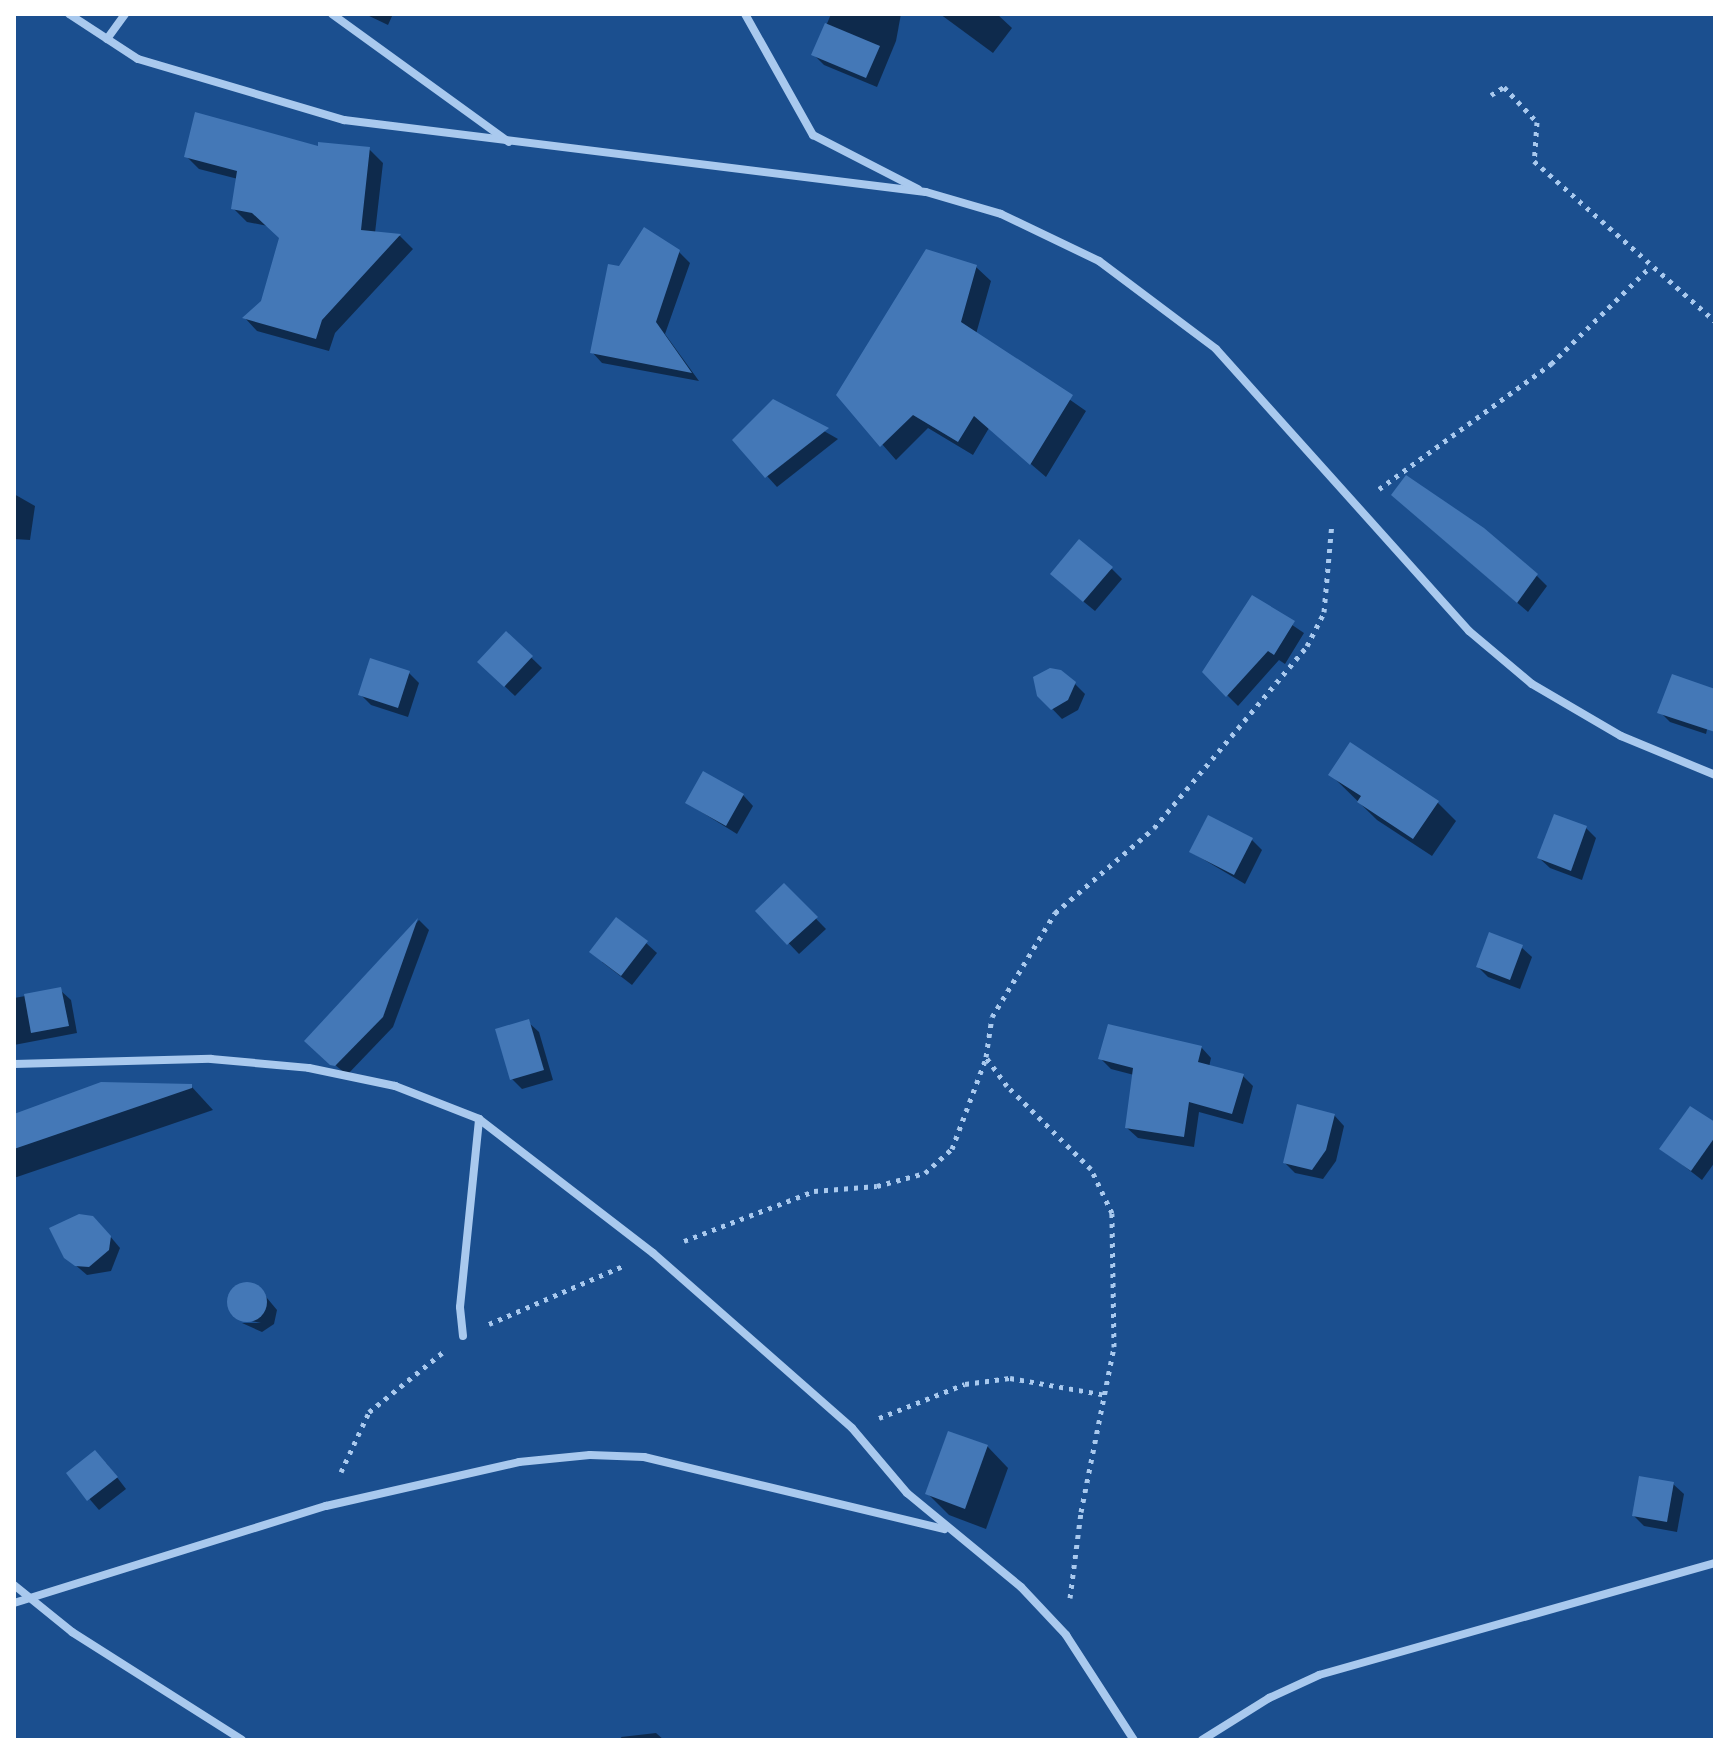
<!DOCTYPE html>
<html>
<head>
<meta charset="utf-8">
<style>
  body { margin:0 }
  #map { position:relative; width:1729px; height:1754px; overflow:hidden; background:#1b4f8f; font-family:"Noto Sans",sans-serif }
  div>[style] { position:absolute }
  .shadow>* { inset:0; background:#0007 }
  .building>* { inset:0; background:#4478b7 }
  .round { border-radius:50% }
  .path>* { height:5px; margin-top:-2.5px; transform-origin:0; background:repeating-linear-gradient(90deg,#a9c9ee 0 4px,transparent 0 10px) }
  .minor>* { height:8px; margin:-4px; padding:0 4px; transform-origin:4px; border-radius:4px; background:#a9c9ee }
  span { translate:-50% -50%; white-space:nowrap; text-align:center; line-height:1.15; -webkit-text-stroke:6px #1b4f8f; paint-order:stroke }
  .frame { position:absolute; inset:0; border:16px solid #fff; pointer-events:none }
</style>
</head>
<body>
<div id="map">
  <div class="shadow">
    <div style="clip-path:polygon(365px 14px,393px 14px,388px 25px)"></div>
    <div style="clip-path:polygon(831px 14px,901px 14px,896px 41px,877px 87px,824px 65px,814px 55px)"></div>
    <div style="clip-path:polygon(940px 14px,997px 14px,1012px 28px,993px 53px)"></div>
    <div style="clip-path:polygon(320px 149px,369px 149px,383px 163px,375px 233px,400px 236px,413px 249px,335px 333px,329px 351px,257px 331px,245px 318px,263px 302px,281px 238px,268px 226px,247px 222px,233px 208px,238px 179px,199px 169px,186px 156px)"></div>
    <div style="clip-path:polygon(679px 252px,690px 263px,665px 334px,699px 381px,602px 363px,592px 352px,620px 268px)"></div>
    <div style="clip-path:polygon(976px 267px,991px 281px,976px 334px,1086px 411px,1046px 477px,989px 428px,973px 455px,928px 428px,896px 460px,838px 394px)"></div>
    <div style="clip-path:polygon(773px 402px,838px 439px,777px 487px,767px 476px)"></div>
    <div style="clip-path:polygon(14px 494px,35px 506px,30px 540px,14px 539px)"></div>
    <div style="clip-path:polygon(1404px 505px,1537px 576px,1547px 586px,1528px 612px)"></div>
    <div style="clip-path:polygon(1112px 569px,1122px 579px,1095px 611px,1062px 584px)"></div>
    <div style="clip-path:polygon(1252px 598px,1304px 633px,1285px 664px,1279px 660px,1238px 706px,1204px 672px)"></div>
    <div style="clip-path:polygon(506px 633px,542px 668px,515px 696px,479px 662px)"></div>
    <div style="clip-path:polygon(409px 673px,419px 683px,408px 717px,371px 705px,360px 694px)"></div>
    <div style="clip-path:polygon(1074px 683px,1085px 694px,1078px 710px,1062px 719px,1039px 695px)"></div>
    <div style="clip-path:polygon(1715px 696px,1706px 734px,1670px 722px,1660px 712px)"></div>
    <div style="clip-path:polygon(1350px 745px,1438px 803px,1456px 821px,1432px 856px,1377px 820px,1331px 775px)"></div>
    <div style="clip-path:polygon(743px 795px,753px 806px,737px 834px,687px 803px)"></div>
    <div style="clip-path:polygon(1586px 828px,1596px 838px,1582px 880px,1550px 868px,1539px 858px)"></div>
    <div style="clip-path:polygon(1252px 840px,1262px 850px,1245px 884px,1191px 852px)"></div>
    <div style="clip-path:polygon(784px 886px,826px 929px,799px 954px,758px 911px)"></div>
    <div style="clip-path:polygon(419px 920px,429px 930px,393px 1027px,347px 1075px,307px 1041px)"></div>
    <div style="clip-path:polygon(646px 943px,657px 953px,632px 985px,602px 962px)"></div>
    <div style="clip-path:polygon(1521px 947px,1532px 957px,1520px 989px,1488px 977px,1478px 967px)"></div>
    <div style="clip-path:polygon(60px 990px,71px 1000px,77px 1033px,14px 1045px,14px 998px)"></div>
    <div style="clip-path:polygon(528px 1022px,539px 1032px,553px 1080px,522px 1089px,512px 1079px)"></div>
    <div style="clip-path:polygon(1201px 1047px,1211px 1058px,1209px 1067px,1243px 1076px,1253px 1086px,1243px 1124px,1199px 1112px,1194px 1147px,1138px 1138px,1127px 1128px,1134px 1075px,1111px 1069px,1100px 1058px)"></div>
    <div style="clip-path:polygon(191px 1086px,213px 1110px,14px 1178px,14px 1117px)"></div>
    <div style="clip-path:polygon(1334px 1115px,1344px 1126px,1336px 1161px,1323px 1179px,1295px 1173px,1285px 1163px)"></div>
    <div style="clip-path:polygon(1715px 1125px,1715px 1162px,1702px 1180px,1662px 1149px)"></div>
    <div style="clip-path:polygon(104px 1229px,120px 1248px,111px 1271px,87px 1275px,66px 1257px)"></div>
    <div style="clip-path:polygon(242px 1284px,257px 1286px,277px 1310px,274px 1324px,262px 1332px,242px 1323px,261px 1323px,238px 1318px,228px 1306px,232px 1291px)"></div>
    <div style="clip-path:polygon(987px 1446px,1008px 1468px,986px 1529px,949px 1515px,928px 1494px)"></div>
    <div style="clip-path:polygon(106px 1463px,126px 1489px,99px 1510px,68px 1474px)"></div>
    <div style="clip-path:polygon(1673px 1484px,1684px 1494px,1677px 1532px,1644px 1526px,1634px 1516px)"></div>
    <div style="clip-path:polygon(656px 1733px,664px 1740px,622px 1740px,621px 1737px)"></div>
  </div>
  <div class="building">
    <div style="clip-path:polygon(825px 23px,880px 46px,866px 78px,811px 55px)"></div>
    <div style="clip-path:polygon(195px 112px,318px 146px,318px 142px,370px 147px,361px 230px,401px 234px,322px 320px,316px 339px,242px 318px,261px 301px,279px 238px,252px 213px,231px 209px,237px 171px,184px 157px)"></div>
    <div style="clip-path:polygon(644px 227px,680px 250px,656px 322px,692px 373px,590px 353px,608px 264px,619px 266px)"></div>
    <div style="clip-path:polygon(926px 249px,977px 265px,961px 322px,1073px 395px,1030px 465px,974px 416px,958px 442px,913px 415px,880px 447px,836px 395px)"></div>
    <div style="clip-path:polygon(773px 399px,829px 428px,765px 478px,732px 440px)"></div>
    <div style="clip-path:polygon(1406px 475px,1484px 528px,1538px 574px,1517px 603px,1391px 495px)"></div>
    <div style="clip-path:polygon(1079px 539px,1113px 567px,1083px 602px,1050px 574px)"></div>
    <div style="clip-path:polygon(1252px 595px,1295px 621px,1274px 655px,1268px 651px,1226px 697px,1202px 672px)"></div>
    <div style="clip-path:polygon(506px 631px,533px 656px,504px 687px,477px 662px)"></div>
    <div style="clip-path:polygon(370px 658px,410px 671px,398px 708px,358px 695px)"></div>
    <div style="clip-path:polygon(1050px 668px,1061px 670px,1076px 682px,1068px 700px,1051px 710px,1037px 696px,1033px 677px)"></div>
    <div style="clip-path:polygon(1672px 674px,1715px 689px,1715px 732px,1657px 713px)"></div>
    <div style="clip-path:polygon(1350px 742px,1439px 801px,1413px 839px,1357px 802px,1361px 796px,1328px 775px)"></div>
    <div style="clip-path:polygon(703px 771px,744px 794px,726px 826px,685px 803px)"></div>
    <div style="clip-path:polygon(1554px 814px,1587px 826px,1571px 871px,1537px 858px)"></div>
    <div style="clip-path:polygon(1208px 815px,1253px 838px,1234px 875px,1189px 852px)"></div>
    <div style="clip-path:polygon(784px 883px,818px 917px,787px 945px,755px 911px)"></div>
    <div style="clip-path:polygon(616px 917px,648px 941px,621px 976px,589px 952px)"></div>
    <div style="clip-path:polygon(418px 918px,383px 1017px,335px 1066px,330px 1065px,304px 1041px)"></div>
    <div style="clip-path:polygon(1489px 932px,1523px 945px,1510px 980px,1476px 967px)"></div>
    <div style="clip-path:polygon(61px 987px,69px 1026px,31px 1033px,24px 994px)"></div>
    <div style="clip-path:polygon(529px 1019px,544px 1070px,510px 1080px,495px 1029px)"></div>
    <div style="clip-path:polygon(1108px 1024px,1202px 1046px,1198px 1062px,1244px 1074px,1232px 1114px,1189px 1102px,1184px 1137px,1125px 1128px,1133px 1068px,1098px 1059px)"></div>
    <div style="clip-path:polygon(101px 1082px,192px 1084px,192px 1088px,14px 1149px,14px 1114px)"></div>
    <div style="clip-path:polygon(1297px 1104px,1335px 1114px,1326px 1150px,1312px 1170px,1283px 1163px)"></div>
    <div style="clip-path:polygon(1690px 1106px,1715px 1122px,1715px 1137px,1691px 1171px,1659px 1149px)"></div>
    <div style="clip-path:polygon(79px 1214px,93px 1216px,111px 1236px,109px 1250px,89px 1267px,75px 1266px,64px 1258px,49px 1228px)"></div>
    <div class="round" style="left:227px;top:1282px;width:40px;height:40px"></div>
    <div style="clip-path:polygon(948px 1431px,988px 1445px,965px 1509px,925px 1494px)"></div>
    <div style="clip-path:polygon(95px 1450px,118px 1477px,87px 1501px,66px 1473px)"></div>
    <div style="clip-path:polygon(1639px 1476px,1674px 1482px,1667px 1522px,1632px 1516px)"></div>
  </div>
  <div class="path">
    <div style="left:1491px;top:95px;width:15px;rotate:-32deg"></div>
    <div style="left:1504px;top:87px;width:48px;rotate:46.7deg"></div>
    <div style="left:1537px;top:122px;width:39px;rotate:94deg"></div>
    <div style="left:1534px;top:161px;width:242px;rotate:41.5deg"></div>
    <div style="left:1379px;top:489px;width:213px;rotate:-36deg"></div>
    <div style="left:1551px;top:364px;width:139px;rotate:-44.4deg"></div>
    <div style="left:684px;top:1241px;width:139px;rotate:-21deg"></div>
    <div style="left:814px;top:1191px;width:63px;rotate:-4.5deg"></div>
    <div style="left:877px;top:1186px;width:50px;rotate:-15.2deg"></div>
    <div style="left:925px;top:1173px;width:36px;rotate:-42deg"></div>
    <div style="left:952px;top:1149px;width:97px;rotate:-69.5deg"></div>
    <div style="left:489px;top:1324px;width:146px;rotate:-23.4deg"></div>
    <div style="left:879px;top:1418px;width:92px;rotate:-21.6deg"></div>
    <div style="left:965px;top:1384px;width:45px;rotate:-7.6deg"></div>
    <div style="left:1010px;top:1378px;width:97px;rotate:10deg"></div>
    <div style="left:341px;top:1472px;width:66px;rotate:-65deg"></div>
    <div style="left:369px;top:1412px;width:95px;rotate:-39deg"></div>
    <div style="left:1070px;top:1598px;width:87px;rotate:-82.7deg"></div>
    <div style="left:1081px;top:1512px;width:168px;rotate:-78.7deg"></div>
    <div style="left:1114px;top:1347px;width:134px;rotate:-90.9deg"></div>
    <div style="left:1112px;top:1213px;width:49px;rotate:-115.5deg"></div>
    <div style="left:1091px;top:1169px;width:118px;rotate:-135.3deg"></div>
    <div style="left:1007px;top:1086px;width:36px;rotate:-126deg"></div>
    <div style="left:986px;top:1057px;width:40px;rotate:-81.5deg"></div>
    <div style="left:992px;top:1017px;width:122px;rotate:-58.8deg"></div>
    <div style="left:1055px;top:913px;width:130px;rotate:-40.6deg"></div>
    <div style="left:1154px;top:828px;width:238px;rotate:-49.9deg"></div>
    <div style="left:1307px;top:646px;width:38px;rotate:-63deg"></div>
    <div style="left:1324px;top:612px;width:89px;rotate:-84.9deg"></div>
  </div>
  <div class="minor">
    <div style="left:69px;top:14px;width:82px;rotate:33.1deg"></div>
    <div style="left:138px;top:59px;width:215px;rotate:16.5deg"></div>
    <div style="left:344px;top:120px;width:586px;rotate:7.05deg"></div>
    <div style="left:926px;top:192px;width:78px;rotate:16.3deg"></div>
    <div style="left:1001px;top:214px;width:109px;rotate:25.6deg"></div>
    <div style="left:1099px;top:261px;width:146px;rotate:36.9deg"></div>
    <div style="left:1216px;top:349px;width:379px;rotate:48.1deg"></div>
    <div style="left:1469px;top:631px;width:82px;rotate:40.1deg"></div>
    <div style="left:1532px;top:684px;width:103px;rotate:30.3deg"></div>
    <div style="left:1621px;top:736px;width:102px;rotate:22.5deg"></div>
    <div style="left:332px;top:14px;width:218px;rotate:35.9deg"></div>
    <div style="left:745px;top:14px;width:139px;rotate:60.7deg"></div>
    <div style="left:813px;top:135px;width:118px;rotate:27.2deg"></div>
    <div style="left:107px;top:39px;width:31px;rotate:-54deg"></div>
    <div style="left:14px;top:1064px;width:197px;rotate:-1.5deg"></div>
    <div style="left:211px;top:1059px;width:98px;rotate:5.2deg"></div>
    <div style="left:309px;top:1068px;width:88px;rotate:11.8deg"></div>
    <div style="left:395px;top:1086px;width:90px;rotate:21.4deg"></div>
    <div style="left:479px;top:1119px;width:220px;rotate:37.6deg"></div>
    <div style="left:653px;top:1253px;width:265px;rotate:41.3deg"></div>
    <div style="left:852px;top:1428px;width:85px;rotate:49.8deg"></div>
    <div style="left:907px;top:1493px;width:148px;rotate:39.5deg"></div>
    <div style="left:1021px;top:1587px;width:66px;rotate:46.8deg"></div>
    <div style="left:1066px;top:1635px;width:125px;rotate:57.1deg"></div>
    <div style="left:463px;top:1336px;width:29px;rotate:-96deg"></div>
    <div style="left:460px;top:1307px;width:189px;rotate:-84.2deg"></div>
    <div style="left:14px;top:1585px;width:75px;rotate:39deg"></div>
    <div style="left:72px;top:1632px;width:201px;rotate:32.4deg"></div>
    <div style="left:14px;top:1603px;width:327px;rotate:-17.3deg"></div>
    <div style="left:326px;top:1506px;width:198px;rotate:-12.8deg"></div>
    <div style="left:519px;top:1462px;width:71px;rotate:-5.6deg"></div>
    <div style="left:590px;top:1455px;width:54px;rotate:2.1deg"></div>
    <div style="left:644px;top:1457px;width:309px;rotate:13.5deg"></div>
    <div style="left:1202px;top:1740px;width:79px;rotate:-32.1deg"></div>
    <div style="left:1269px;top:1698px;width:55px;rotate:-24.7deg"></div>
    <div style="left:1319px;top:1675px;width:412px;rotate:-15.8deg"></div>
  </div>
  <div class="frame"></div>
</div>
</body>
</html>
